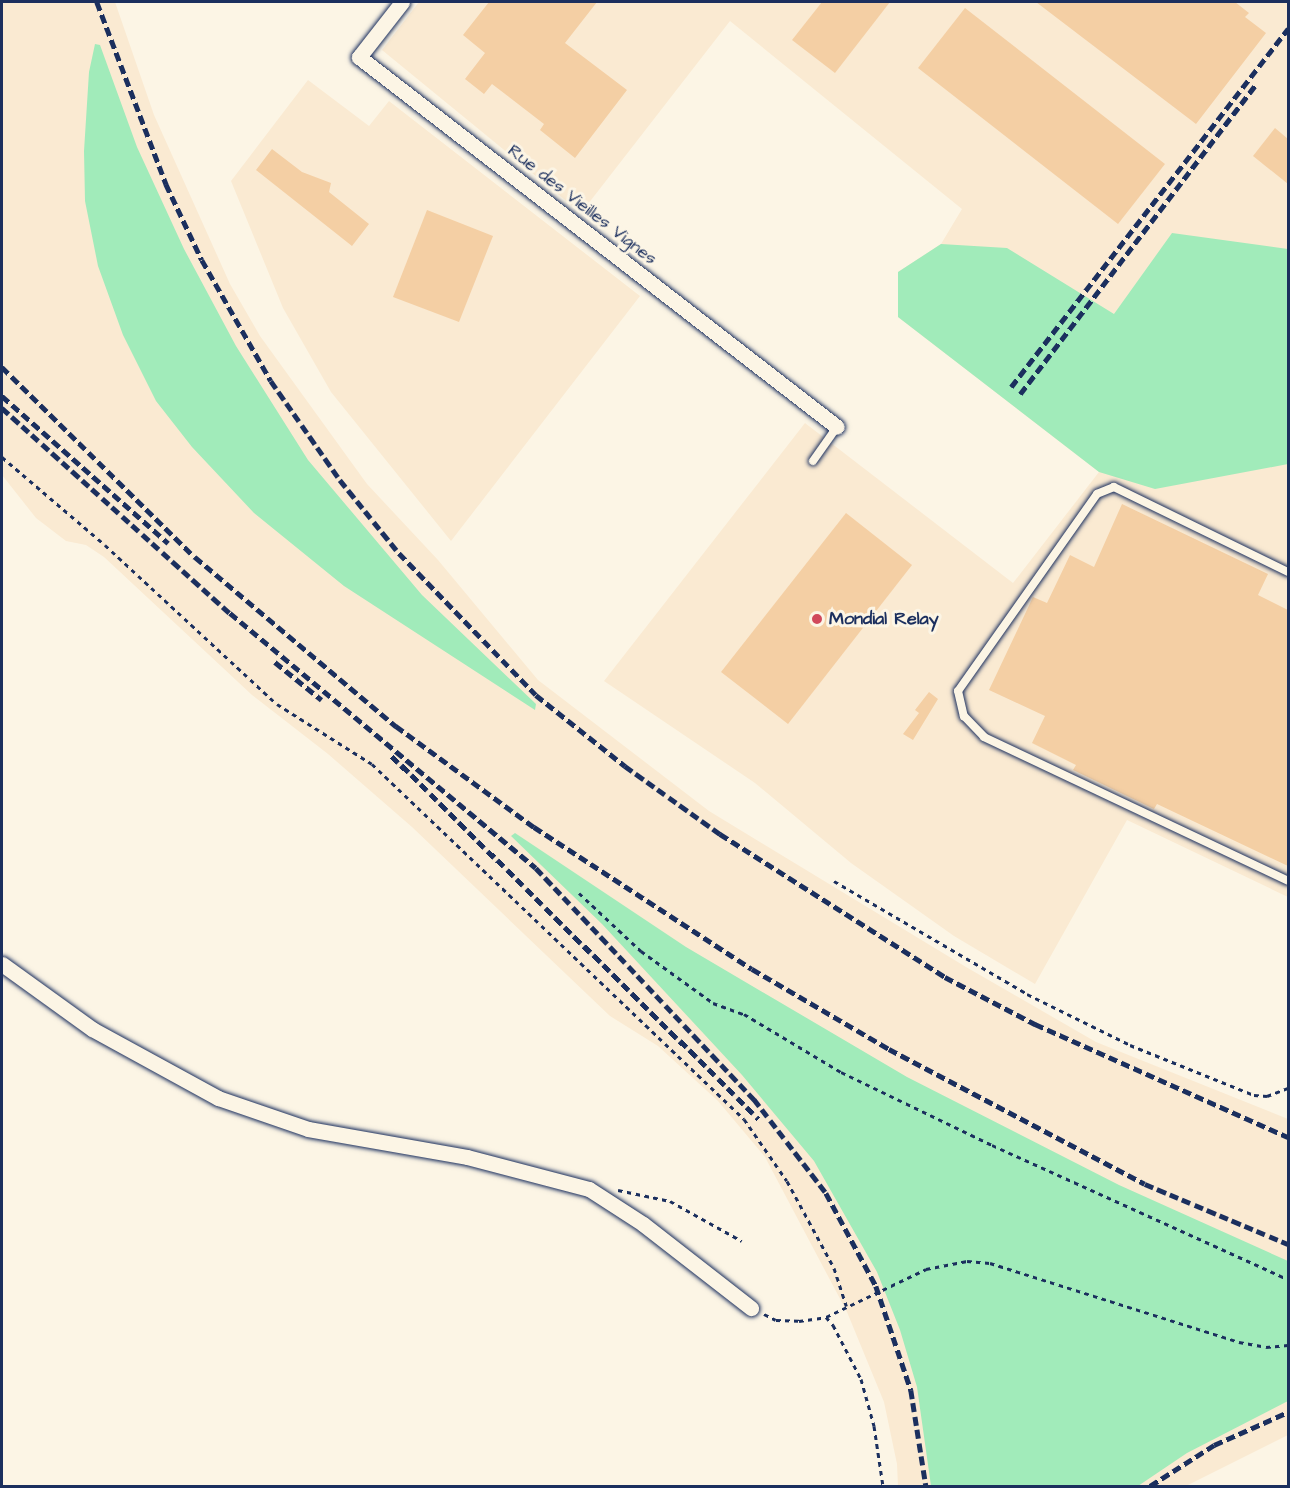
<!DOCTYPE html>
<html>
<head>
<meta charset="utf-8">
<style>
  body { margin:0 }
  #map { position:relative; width:1290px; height:1488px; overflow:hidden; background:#fcf5e5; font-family:"Architects Daughter",sans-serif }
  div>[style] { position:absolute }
  .built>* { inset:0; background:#faead2 }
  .green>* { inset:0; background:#a1ebba }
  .building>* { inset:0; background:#f4cfa4 }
  .path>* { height:3px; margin-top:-1.5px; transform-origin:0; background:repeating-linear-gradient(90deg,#1b2f5e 0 4.5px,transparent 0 9px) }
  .roads { filter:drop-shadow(0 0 2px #1b2f5e) drop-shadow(0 0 2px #1b2f5e) }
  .service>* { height:8px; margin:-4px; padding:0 4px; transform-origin:4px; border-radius:4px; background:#fcf5e5 }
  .minor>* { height:15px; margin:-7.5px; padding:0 7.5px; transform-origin:7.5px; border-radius:7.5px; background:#fcf5e5 }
  .rail>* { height:4.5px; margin-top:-2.25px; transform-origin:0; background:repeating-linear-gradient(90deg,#1b2f5e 0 9px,transparent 0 13.5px) }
  .dots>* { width:16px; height:16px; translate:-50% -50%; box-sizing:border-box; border:3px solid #fcf5e5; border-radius:50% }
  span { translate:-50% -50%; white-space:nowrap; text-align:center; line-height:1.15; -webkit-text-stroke:6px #fcf5e5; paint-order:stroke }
  .street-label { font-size:18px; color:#1b2f5e }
  .poi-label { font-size:18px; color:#1b2f5e; font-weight:700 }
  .left { translate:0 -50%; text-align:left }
  .frame { position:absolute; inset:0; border:3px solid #1b2f5e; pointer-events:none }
</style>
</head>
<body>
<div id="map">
  <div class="built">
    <div style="clip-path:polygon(2px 2px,115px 2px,154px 115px,230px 284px,260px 336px,367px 484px,438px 560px,538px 680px,709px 811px,966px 967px,1096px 1042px,1288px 1119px,1288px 1435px,1186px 1486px,898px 1486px,897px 1464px,884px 1402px,847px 1312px,765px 1157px,718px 1101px,658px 1046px,610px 1016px,412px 827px,328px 754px,252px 695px,104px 557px,86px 545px,66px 541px,36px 518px,2px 475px)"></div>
    <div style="clip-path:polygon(419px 2px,1288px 2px,1288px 897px,1127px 820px,1035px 984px,954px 936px,851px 863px,755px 783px,604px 681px,805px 423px,1013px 583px,1099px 472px,898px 317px,898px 272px,941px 244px,962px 209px,730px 21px,581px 213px,382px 50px)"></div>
    <div style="clip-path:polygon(308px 80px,369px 126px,389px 101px,640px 296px,451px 541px,331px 392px,283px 308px,231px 181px)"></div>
  </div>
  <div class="green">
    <div style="clip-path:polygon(95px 44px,100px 45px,137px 147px,184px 249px,236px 346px,308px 460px,422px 595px,536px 704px,535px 710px,344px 586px,254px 513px,192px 447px,156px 401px,123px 335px,98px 266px,85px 201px,84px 151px,89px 72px)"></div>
    <div style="clip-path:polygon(1172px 233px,1288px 249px,1288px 464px,1155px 489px,1099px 472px,898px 317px,898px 272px,941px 244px,1007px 248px,1114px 314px)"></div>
    <div style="clip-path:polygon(515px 833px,686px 947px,907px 1077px,1119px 1185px,1288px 1261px,1288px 1401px,1187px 1453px,1138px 1486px,931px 1486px,917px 1387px,900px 1330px,877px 1272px,814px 1161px,742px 1075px,602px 924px,511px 836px)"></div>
  </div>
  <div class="building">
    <div style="clip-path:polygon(489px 2px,597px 2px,565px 43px,627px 90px,575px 158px,540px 130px,544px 124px,492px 84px,484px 94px,465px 79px,485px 53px,463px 35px)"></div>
    <div style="clip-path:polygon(822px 2px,890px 2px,835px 73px,792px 40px)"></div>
    <div style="clip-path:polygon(1036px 2px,1235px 2px,1249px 13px,1245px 17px,1266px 33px,1196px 124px)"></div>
    <div style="clip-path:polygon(965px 8px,1165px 164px,1118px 224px,918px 68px)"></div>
    <div style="clip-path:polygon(1275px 128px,1288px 139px,1288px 184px,1253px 156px)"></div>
    <div style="clip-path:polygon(272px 149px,302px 172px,331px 183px,329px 192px,369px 224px,352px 246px,256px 170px)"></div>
    <div style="clip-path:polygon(427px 210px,493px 236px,459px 322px,393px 297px)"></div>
    <div style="clip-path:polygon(1122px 504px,1268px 574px,1258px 595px,1288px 610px,1288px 866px,1157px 804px,1154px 809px,1073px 770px,1076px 765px,1032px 743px,1045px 716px,989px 690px,1033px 597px,1047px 603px,1070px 555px,1094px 567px)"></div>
    <div style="clip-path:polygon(846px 513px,912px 565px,788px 724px,721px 672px)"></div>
    <div style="clip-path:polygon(929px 692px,938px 699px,913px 740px,903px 734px,919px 713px,915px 710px)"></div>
  </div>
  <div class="path">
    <div style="left:2px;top:457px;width:135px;rotate:40.5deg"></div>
    <div style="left:105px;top:545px;width:234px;rotate:42.8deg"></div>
    <div style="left:277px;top:704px;width:112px;rotate:32.3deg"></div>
    <div style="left:372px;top:764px;width:514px;rotate:43.66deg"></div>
    <div style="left:744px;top:1119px;width:75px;rotate:55.3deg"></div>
    <div style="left:787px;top:1181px;width:99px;rotate:61.6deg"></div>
    <div style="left:834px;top:1268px;width:40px;rotate:72deg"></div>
    <div style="left:834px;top:881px;width:224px;rotate:30.3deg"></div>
    <div style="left:1027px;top:994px;width:115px;rotate:26.3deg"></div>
    <div style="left:1130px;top:1045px;width:134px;rotate:22deg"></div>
    <div style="left:1254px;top:1095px;width:13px;rotate:4deg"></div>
    <div style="left:1267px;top:1096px;width:22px;rotate:-21deg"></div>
    <div style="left:579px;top:893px;width:85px;rotate:43.1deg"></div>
    <div style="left:641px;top:951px;width:89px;rotate:35.8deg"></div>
    <div style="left:713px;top:1003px;width:33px;rotate:20deg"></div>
    <div style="left:744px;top:1014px;width:113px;rotate:30.9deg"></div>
    <div style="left:841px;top:1072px;width:168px;rotate:25.8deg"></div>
    <div style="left:992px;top:1145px;width:325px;rotate:24.4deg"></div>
    <div style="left:618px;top:1190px;width:53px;rotate:11.9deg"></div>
    <div style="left:670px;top:1201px;width:82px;rotate:29.1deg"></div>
    <div style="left:764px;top:1314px;width:13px;rotate:27deg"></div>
    <div style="left:776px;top:1320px;width:23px;rotate:2deg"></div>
    <div style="left:799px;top:1321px;width:27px;rotate:-8deg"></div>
    <div style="left:826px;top:1317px;width:11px;rotate:49deg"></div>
    <div style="left:833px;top:1325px;width:61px;rotate:62.6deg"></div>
    <div style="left:861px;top:1379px;width:49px;rotate:74.5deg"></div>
    <div style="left:874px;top:1426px;width:61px;rotate:81.5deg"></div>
    <div style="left:826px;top:1317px;width:111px;rotate:-25.6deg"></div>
    <div style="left:926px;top:1269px;width:42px;rotate:-11deg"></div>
    <div style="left:967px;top:1261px;width:23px;rotate:5deg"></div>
    <div style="left:990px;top:1263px;width:261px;rotate:17.6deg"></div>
    <div style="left:1239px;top:1342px;width:27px;rotate:10deg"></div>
    <div style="left:1266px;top:1347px;width:22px;rotate:-5deg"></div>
  </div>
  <div class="roads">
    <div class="service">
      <div style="left:813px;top:461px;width:42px;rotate:-54.8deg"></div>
      <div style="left:1288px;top:572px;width:194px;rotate:-154deg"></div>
      <div style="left:1114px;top:487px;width:18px;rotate:158deg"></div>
      <div style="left:1097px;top:494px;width:241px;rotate:125.2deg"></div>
      <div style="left:958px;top:691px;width:26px;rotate:77deg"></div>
      <div style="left:964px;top:716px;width:29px;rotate:46deg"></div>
      <div style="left:984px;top:737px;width:336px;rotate:25.3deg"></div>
    </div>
    <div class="minor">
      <div style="left:402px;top:2px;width:70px;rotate:128deg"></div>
      <div style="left:359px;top:57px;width:604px;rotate:37.74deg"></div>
      <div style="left:2px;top:964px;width:111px;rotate:35.8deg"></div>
      <div style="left:92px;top:1029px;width:144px;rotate:28.7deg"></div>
      <div style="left:218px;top:1098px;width:95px;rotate:19deg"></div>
      <div style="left:308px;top:1129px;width:161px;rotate:10deg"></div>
      <div style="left:467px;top:1157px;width:126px;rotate:14.7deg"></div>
      <div style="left:589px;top:1189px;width:64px;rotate:32.9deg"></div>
      <div style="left:643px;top:1224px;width:137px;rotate:37.9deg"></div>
    </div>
  </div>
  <div class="rail">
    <div style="left:97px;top:2px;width:195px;rotate:69.2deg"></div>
    <div style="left:166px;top:184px;width:84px;rotate:64.7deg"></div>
    <div style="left:202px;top:260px;width:139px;rotate:60.3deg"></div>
    <div style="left:271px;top:381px;width:121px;rotate:55.1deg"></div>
    <div style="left:340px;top:480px;width:94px;rotate:51.1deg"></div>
    <div style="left:399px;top:553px;width:197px;rotate:46deg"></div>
    <div style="left:536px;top:695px;width:114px;rotate:38.6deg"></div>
    <div style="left:625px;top:766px;width:117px;rotate:35.6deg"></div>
    <div style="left:720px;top:834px;width:267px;rotate:32.4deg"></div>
    <div style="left:945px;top:977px;width:102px;rotate:27.6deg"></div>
    <div style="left:1035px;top:1024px;width:277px;rotate:24.1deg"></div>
    <div style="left:2px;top:367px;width:271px;rotate:44.6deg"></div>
    <div style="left:195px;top:557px;width:263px;rotate:40.1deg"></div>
    <div style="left:396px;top:726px;width:171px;rotate:36.2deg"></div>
    <div style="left:534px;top:827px;width:260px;rotate:33.1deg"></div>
    <div style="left:752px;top:969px;width:159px;rotate:30.3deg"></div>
    <div style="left:889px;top:1049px;width:289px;rotate:27.8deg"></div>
    <div style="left:1145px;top:1184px;width:155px;rotate:22.8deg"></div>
    <div style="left:1011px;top:387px;width:453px;rotate:-52.3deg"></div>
    <div style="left:1020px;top:394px;width:391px;rotate:-52.7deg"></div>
    <div style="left:2px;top:396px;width:222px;rotate:41.5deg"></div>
    <div style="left:2px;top:408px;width:307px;rotate:42deg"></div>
    <div style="left:230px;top:613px;width:398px;rotate:39.8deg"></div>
    <div style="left:536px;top:868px;width:318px;rotate:46.7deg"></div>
    <div style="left:754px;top:1099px;width:118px;rotate:52.5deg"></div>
    <div style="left:826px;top:1193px;width:106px;rotate:61.7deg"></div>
    <div style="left:876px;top:1286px;width:110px;rotate:71.4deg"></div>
    <div style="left:911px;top:1390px;width:97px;rotate:81.1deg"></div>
    <div style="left:275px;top:662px;width:60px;rotate:39deg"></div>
    <div style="left:392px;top:756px;width:516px;rotate:44.69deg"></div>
    <div style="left:1150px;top:1486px;width:76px;rotate:-32.6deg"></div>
    <div style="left:1214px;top:1445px;width:81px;rotate:-24deg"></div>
  </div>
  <div class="dots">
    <div style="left:817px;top:619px;background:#d1495b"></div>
  </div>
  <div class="street-label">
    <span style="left:582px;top:205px;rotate:38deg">Rue des Vieilles Vignes</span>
  </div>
  <div class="poi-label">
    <span class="left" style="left:829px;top:619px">Mondial Relay</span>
  </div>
  <div class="frame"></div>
</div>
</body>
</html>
